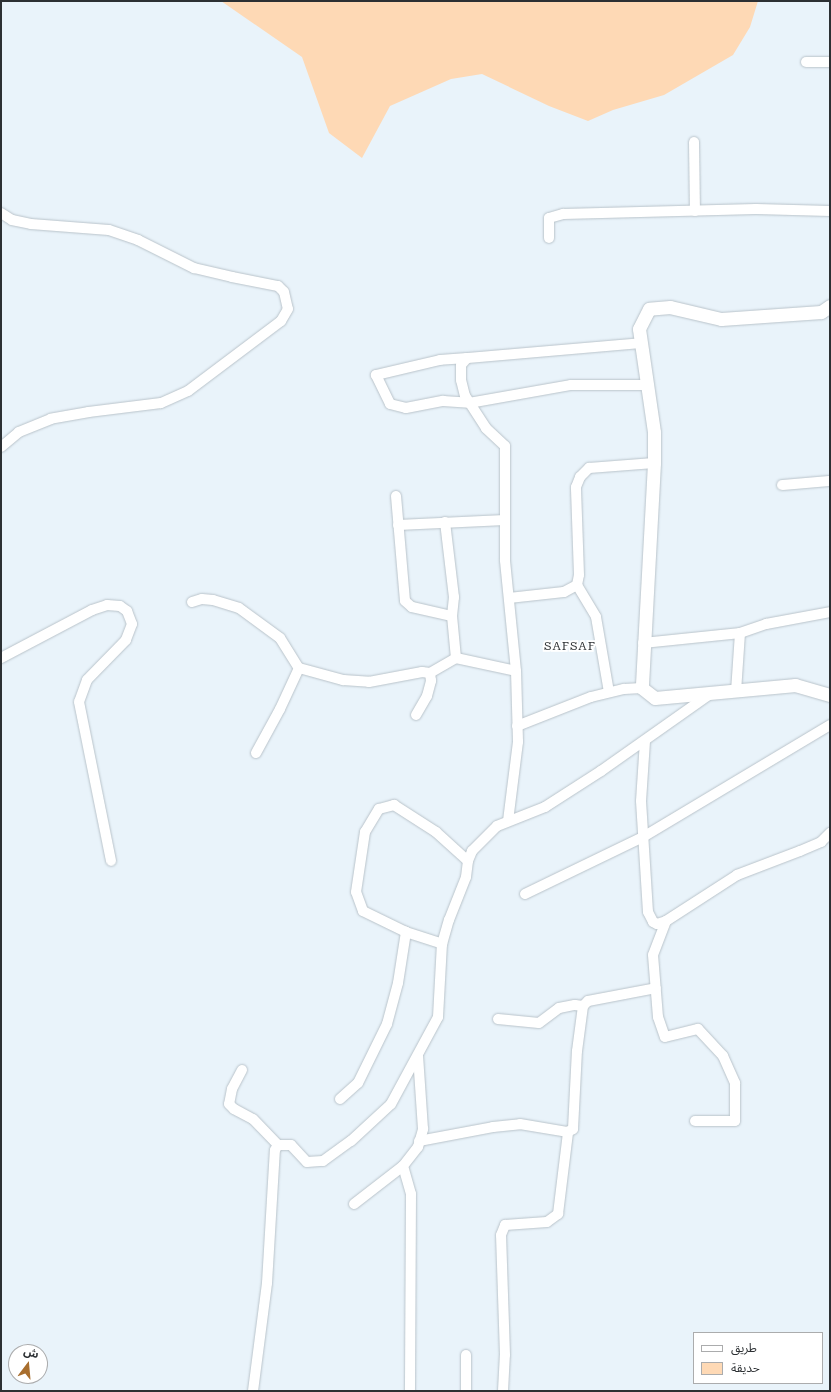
<!DOCTYPE html>
<html>
<head>
<meta charset="utf-8">
<style>
  body { margin:0 }
  #map { position:relative; width:831px; height:1392px; overflow:hidden; background:#e9f3fa; font-family:"Roboto Serif","Noto Sans Arabic",serif }
  div>[style] { position:absolute }
  .green>* { inset:0; background:#fed9b5 }
  .roads { filter:drop-shadow(0 0 1px #b9c3ca) drop-shadow(0 0 1px #b9c3ca) }
  .minor>* { height:10px; margin:-5px; padding:0 5px; transform-origin:5px; border-radius:5px; background:#fff }
  .tertiary>* { height:13px; margin:-6.5px; padding:0 6.5px; transform-origin:6.5px; border-radius:6.5px; background:#fff }
  span { translate:-50% -50%; white-space:nowrap; text-align:center; line-height:1.15; -webkit-text-stroke:3.5px #fff; paint-order:stroke }
  .neighbourhood-label { font-size:12px; color:#2c3033; letter-spacing:1px }
  .frame { position:absolute; inset:0; border:2px solid #2c3033; pointer-events:none }
  .legend { position:absolute; left:693px; top:1332px; width:130px; height:52px; box-sizing:border-box; background:#fff; border:1px solid #abacad; margin:0; padding:5px 7px; list-style:none; font-size:12px; color:#2c3033 }
  .legend li { display:flex; align-items:center; gap:8px; height:20px }
  .legend b { width:20px; border:1px solid #abacad }
  .north { position:absolute; left:8px; top:1344px; width:40px; height:40px; box-sizing:border-box; background:#fff; border:1px solid #abacad; border-radius:50%; rotate:16deg; font-size:11px; font-weight:700; line-height:16px; text-align:center; color:#2c3033 }
  .north::after { content:''; display:block; margin:auto; width:14px; height:18px; background:#a86e2e; clip-path:polygon(50% 0,100% 100%,50% 72%,0 100%) }
</style>
</head>
<body>
<div id="map">
  <div class="green">
    <div style="clip-path:polygon(221px 1px,758px 1px,750px 27px,733px 55px,664px 95px,613px 110px,588px 121px,549px 106px,482px 74px,451px 79px,390px 106px,362px 158px,329px 133px,302px 57px)"></div>
  </div>
  <div class="roads">
    <div class="minor">
      <div style="left:806px;top:62px;width:24px"></div>
      <div style="left:694px;top:142px;width:69px;rotate:89.2deg"></div>
      <div style="left:1px;top:213px;width:13px;rotate:32deg"></div>
      <div style="left:12px;top:220px;width:19px;rotate:12deg"></div>
      <div style="left:31px;top:224px;width:78px;rotate:4.4deg"></div>
      <div style="left:109px;top:230px;width:31px;rotate:19deg"></div>
      <div style="left:138px;top:240px;width:63px;rotate:26.6deg"></div>
      <div style="left:194px;top:268px;width:39px;rotate:13deg"></div>
      <div style="left:232px;top:277px;width:47px;rotate:11.1deg"></div>
      <div style="left:278px;top:286px;width:8px;rotate:45deg"></div>
      <div style="left:284px;top:292px;width:17px;rotate:77deg"></div>
      <div style="left:288px;top:309px;width:14px;rotate:120deg"></div>
      <div style="left:281px;top:321px;width:116px;rotate:143deg"></div>
      <div style="left:188px;top:391px;width:30px;rotate:156deg"></div>
      <div style="left:161px;top:403px;width:73px;rotate:172.9deg"></div>
      <div style="left:89px;top:412px;width:39px;rotate:170deg"></div>
      <div style="left:51px;top:419px;width:35px;rotate:158deg"></div>
      <div style="left:19px;top:432px;width:23px;rotate:140deg"></div>
      <div style="left:549px;top:238px;width:20px;rotate:-90deg"></div>
      <div style="left:549px;top:218px;width:15px;rotate:-16deg"></div>
      <div style="left:563px;top:214px;width:193px;rotate:-1.5deg"></div>
      <div style="left:756px;top:209px;width:74px;rotate:1.5deg"></div>
      <div style="left:467px;top:358px;width:27px;rotate:176deg"></div>
      <div style="left:440px;top:360px;width:66px;rotate:166.8deg"></div>
      <div style="left:376px;top:375px;width:32px;rotate:64deg"></div>
      <div style="left:390px;top:404px;width:16px;rotate:14deg"></div>
      <div style="left:406px;top:408px;width:38px;rotate:-11deg"></div>
      <div style="left:443px;top:401px;width:26px;rotate:4deg"></div>
      <div style="left:469px;top:403px;width:104px;rotate:-10deg"></div>
      <div style="left:571px;top:385px;width:77px"></div>
      <div style="left:782px;top:485px;width:48px;rotate:-4.8deg"></div>
      <div style="left:396px;top:496px;width:105px;rotate:85.1deg"></div>
      <div style="left:405px;top:601px;width:9px;rotate:41deg"></div>
      <div style="left:412px;top:607px;width:41px;rotate:12.7deg"></div>
      <div style="left:445px;top:522px;width:76px;rotate:83.2deg"></div>
      <div style="left:454px;top:597px;width:19px;rotate:96deg"></div>
      <div style="left:452px;top:616px;width:42px;rotate:84.6deg"></div>
      <div style="left:398px;top:525px;width:107px;rotate:-2.7deg"></div>
      <div style="left:577px;top:585px;width:37px;rotate:59deg"></div>
      <div style="left:596px;top:617px;width:76px;rotate:80.2deg"></div>
      <div style="left:509px;top:598px;width:55px;rotate:-6.2deg"></div>
      <div style="left:564px;top:592px;width:15px;rotate:-28deg"></div>
      <div style="left:577px;top:585px;width:10px;rotate:-79deg"></div>
      <div style="left:579px;top:575px;width:88px;rotate:-92deg"></div>
      <div style="left:576px;top:487px;width:11px;rotate:-68deg"></div>
      <div style="left:580px;top:477px;width:13px;rotate:-45deg"></div>
      <div style="left:589px;top:468px;width:65px;rotate:-4.4deg"></div>
      <div style="left:192px;top:602px;width:10px;rotate:-17deg"></div>
      <div style="left:202px;top:599px;width:11px;rotate:5deg"></div>
      <div style="left:213px;top:600px;width:27px;rotate:17deg"></div>
      <div style="left:239px;top:608px;width:51px;rotate:36.2deg"></div>
      <div style="left:280px;top:638px;width:36px;rotate:58deg"></div>
      <div style="left:299px;top:668px;width:46px;rotate:15.3deg"></div>
      <div style="left:343px;top:680px;width:26px;rotate:4deg"></div>
      <div style="left:369px;top:682px;width:54px;rotate:-10.7deg"></div>
      <div style="left:422px;top:672px;width:8px;rotate:7deg"></div>
      <div style="left:430px;top:673px;width:30px;rotate:-30deg"></div>
      <div style="left:456px;top:658px;width:61px;rotate:12.2deg"></div>
      <div style="left:740px;top:633px;width:28px;rotate:-19deg"></div>
      <div style="left:766px;top:624px;width:65px;rotate:-10.6deg"></div>
      <div style="left:643px;top:643px;width:98px;rotate:-5.9deg"></div>
      <div style="left:740px;top:633px;width:58px;rotate:93.9deg"></div>
      <div style="left:1px;top:658px;width:103px;rotate:-27.8deg"></div>
      <div style="left:92px;top:610px;width:16px;rotate:-18deg"></div>
      <div style="left:107px;top:605px;width:13px;rotate:4deg"></div>
      <div style="left:120px;top:606px;width:9px;rotate:36deg"></div>
      <div style="left:127px;top:611px;width:14px;rotate:69deg"></div>
      <div style="left:132px;top:624px;width:17px;rotate:111deg"></div>
      <div style="left:126px;top:640px;width:56px;rotate:134.3deg"></div>
      <div style="left:87px;top:680px;width:23px;rotate:110deg"></div>
      <div style="left:79px;top:702px;width:162px;rotate:78.6deg"></div>
      <div style="left:416px;top:715px;width:22px;rotate:-60deg"></div>
      <div style="left:427px;top:696px;width:16px;rotate:-75deg"></div>
      <div style="left:431px;top:681px;width:8px;rotate:-97deg"></div>
      <div style="left:517px;top:726px;width:79px;rotate:-21.4deg"></div>
      <div style="left:591px;top:697px;width:34px;rotate:-14deg"></div>
      <div style="left:624px;top:689px;width:18px;rotate:-3deg"></div>
      <div style="left:645px;top:741px;width:60px;rotate:93.8deg"></div>
      <div style="left:641px;top:801px;width:111px;rotate:86.4deg"></div>
      <div style="left:648px;top:912px;width:11px;rotate:63deg"></div>
      <div style="left:653px;top:922px;width:4px;rotate:27deg"></div>
      <div style="left:657px;top:924px;width:9px;rotate:-18deg"></div>
      <div style="left:666px;top:921px;width:85px;rotate:-32.9deg"></div>
      <div style="left:737px;top:875px;width:67px;rotate:-20.9deg"></div>
      <div style="left:800px;top:851px;width:23px;rotate:-23deg"></div>
      <div style="left:821px;top:842px;width:13px;rotate:-45deg"></div>
      <div style="left:256px;top:753px;width:50px;rotate:-61.4deg"></div>
      <div style="left:280px;top:709px;width:45px;rotate:-65.1deg"></div>
      <div style="left:508px;top:821px;width:80px;rotate:-82.8deg"></div>
      <div style="left:518px;top:742px;width:71px;rotate:-91.6deg"></div>
      <div style="left:516px;top:671px;width:112px;rotate:-95.7deg"></div>
      <div style="left:505px;top:560px;width:114px;rotate:-90deg"></div>
      <div style="left:505px;top:446px;width:26px;rotate:-137deg"></div>
      <div style="left:486px;top:428px;width:38px;rotate:-123deg"></div>
      <div style="left:465px;top:396px;width:16px;rotate:-104deg"></div>
      <div style="left:461px;top:380px;width:15px;rotate:-90deg"></div>
      <div style="left:461px;top:365px;width:9px;rotate:-49deg"></div>
      <div style="left:467px;top:358px;width:175px;rotate:-4.9deg"></div>
      <div style="left:525px;top:894px;width:131px;rotate:-25.8deg"></div>
      <div style="left:643px;top:837px;width:218px;rotate:-30.9deg"></div>
      <div style="left:666px;top:921px;width:36px;rotate:111deg"></div>
      <div style="left:653px;top:955px;width:62px;rotate:85.4deg"></div>
      <div style="left:658px;top:1017px;width:21px;rotate:71deg"></div>
      <div style="left:665px;top:1037px;width:34px;rotate:-14deg"></div>
      <div style="left:698px;top:1029px;width:37px;rotate:47deg"></div>
      <div style="left:723px;top:1056px;width:30px;rotate:66deg"></div>
      <div style="left:735px;top:1083px;width:38px;rotate:90deg"></div>
      <div style="left:735px;top:1121px;width:40px;rotate:180deg"></div>
      <div style="left:406px;top:932px;width:38px;rotate:18deg"></div>
      <div style="left:498px;top:1019px;width:41px;rotate:5.6deg"></div>
      <div style="left:539px;top:1023px;width:25px;rotate:-37deg"></div>
      <div style="left:559px;top:1008px;width:16px;rotate:-11deg"></div>
      <div style="left:575px;top:1005px;width:8px;rotate:7deg"></div>
      <div style="left:242px;top:1070px;width:21px;rotate:118deg"></div>
      <div style="left:232px;top:1089px;width:15px;rotate:101deg"></div>
      <div style="left:229px;top:1104px;width:7px;rotate:45deg"></div>
      <div style="left:234px;top:1109px;width:21px;rotate:28deg"></div>
      <div style="left:253px;top:1119px;width:36px;rotate:46deg"></div>
      <div style="left:340px;top:1099px;width:24px;rotate:-42deg"></div>
      <div style="left:358px;top:1083px;width:66px;rotate:-63.8deg"></div>
      <div style="left:387px;top:1024px;width:42px;rotate:-75deg"></div>
      <div style="left:398px;top:983px;width:52px;rotate:-81.1deg"></div>
      <div style="left:406px;top:932px;width:48px;rotate:-154deg"></div>
      <div style="left:363px;top:911px;width:20px;rotate:-110deg"></div>
      <div style="left:356px;top:892px;width:61px;rotate:-81.5deg"></div>
      <div style="left:365px;top:832px;width:27px;rotate:-59deg"></div>
      <div style="left:379px;top:809px;width:16px;rotate:-15deg"></div>
      <div style="left:394px;top:805px;width:50px;rotate:32.7deg"></div>
      <div style="left:436px;top:832px;width:43px;rotate:42.2deg"></div>
      <div style="left:419px;top:1141px;width:75px;rotate:-10.7deg"></div>
      <div style="left:493px;top:1127px;width:27px;rotate:-6deg"></div>
      <div style="left:520px;top:1124px;width:49px;rotate:9.5deg"></div>
      <div style="left:568px;top:1132px;width:6px;rotate:-31deg"></div>
      <div style="left:573px;top:1129px;width:78px;rotate:-87.1deg"></div>
      <div style="left:577px;top:1051px;width:45px;rotate:-82.4deg"></div>
      <div style="left:583px;top:1006px;width:7px;rotate:-45deg"></div>
      <div style="left:588px;top:1001px;width:69px;rotate:-10.8deg"></div>
      <div style="left:403px;top:1166px;width:29px;rotate:74deg"></div>
      <div style="left:411px;top:1194px;width:197px;rotate:90.3deg"></div>
      <div style="left:354px;top:1204px;width:62px;rotate:-37.8deg"></div>
      <div style="left:403px;top:1166px;width:24px;rotate:-52deg"></div>
      <div style="left:418px;top:1147px;width:19px;rotate:-74deg"></div>
      <div style="left:423px;top:1129px;width:73px;rotate:-93.9deg"></div>
      <div style="left:466px;top:1355px;width:36px;rotate:90deg"></div>
      <div style="left:253px;top:1391px;width:109px;rotate:-82.6deg"></div>
      <div style="left:267px;top:1283px;width:133px;rotate:-86.6deg"></div>
      <div style="left:275px;top:1150px;width:6px;rotate:-59deg"></div>
      <div style="left:278px;top:1145px;width:13px"></div>
      <div style="left:291px;top:1145px;width:23px;rotate:47deg"></div>
      <div style="left:307px;top:1162px;width:16px;rotate:-4deg"></div>
      <div style="left:323px;top:1161px;width:34px;rotate:-36deg"></div>
      <div style="left:351px;top:1141px;width:54px;rotate:-42.8deg"></div>
      <div style="left:391px;top:1104px;width:99px;rotate:-61.6deg"></div>
      <div style="left:438px;top:1017px;width:73px;rotate:-86.9deg"></div>
      <div style="left:442px;top:944px;width:25px;rotate:-74deg"></div>
      <div style="left:449px;top:920px;width:46px;rotate:-68.4deg"></div>
      <div style="left:466px;top:877px;width:16px;rotate:-83deg"></div>
      <div style="left:468px;top:861px;width:11px;rotate:-68deg"></div>
      <div style="left:472px;top:851px;width:35px;rotate:-45deg"></div>
      <div style="left:497px;top:826px;width:52px;rotate:-21.6deg"></div>
      <div style="left:545px;top:807px;width:67px;rotate:-32.7deg"></div>
      <div style="left:601px;top:771px;width:133px;rotate:-35.2deg"></div>
      <div style="left:503px;top:1391px;width:36px;rotate:-87deg"></div>
      <div style="left:505px;top:1355px;width:120px;rotate:-91.9deg"></div>
      <div style="left:501px;top:1235px;width:11px;rotate:-68deg"></div>
      <div style="left:505px;top:1225px;width:42px;rotate:-4.1deg"></div>
      <div style="left:547px;top:1222px;width:14px;rotate:-36deg"></div>
      <div style="left:558px;top:1214px;width:83px;rotate:-83deg"></div>
    </div>
    <div class="tertiary">
      <div style="left:830px;top:306px;width:11px;rotate:146deg"></div>
      <div style="left:821px;top:312px;width:100px;rotate:176deg"></div>
      <div style="left:721px;top:319px;width:52px;rotate:-166.8deg"></div>
      <div style="left:670px;top:307px;width:21px;rotate:175deg"></div>
      <div style="left:649px;top:309px;width:22px;rotate:117deg"></div>
      <div style="left:639px;top:329px;width:104px;rotate:81.7deg"></div>
      <div style="left:654px;top:432px;width:31px;rotate:90deg"></div>
      <div style="left:654px;top:463px;width:225px;rotate:93.1deg"></div>
      <div style="left:642px;top:688px;width:16px;rotate:38deg"></div>
      <div style="left:655px;top:698px;width:141px;rotate:-5.3deg"></div>
      <div style="left:795px;top:685px;width:36px;rotate:16deg"></div>
    </div>
  </div>
  <div class="neighbourhood-label">
    <span style="left:570px;top:647px">SAFSAF</span>
  </div>
  <div class="frame"></div>
  <ul class="legend">
  <li><b style="height:5px;background:#fff"></b>طريق</li>
  <li><b style="height:11px;background:#fed9b5"></b>حديقة</li>
  </ul>
  <div class="north">ش</div>
</div>
</body>
</html>
